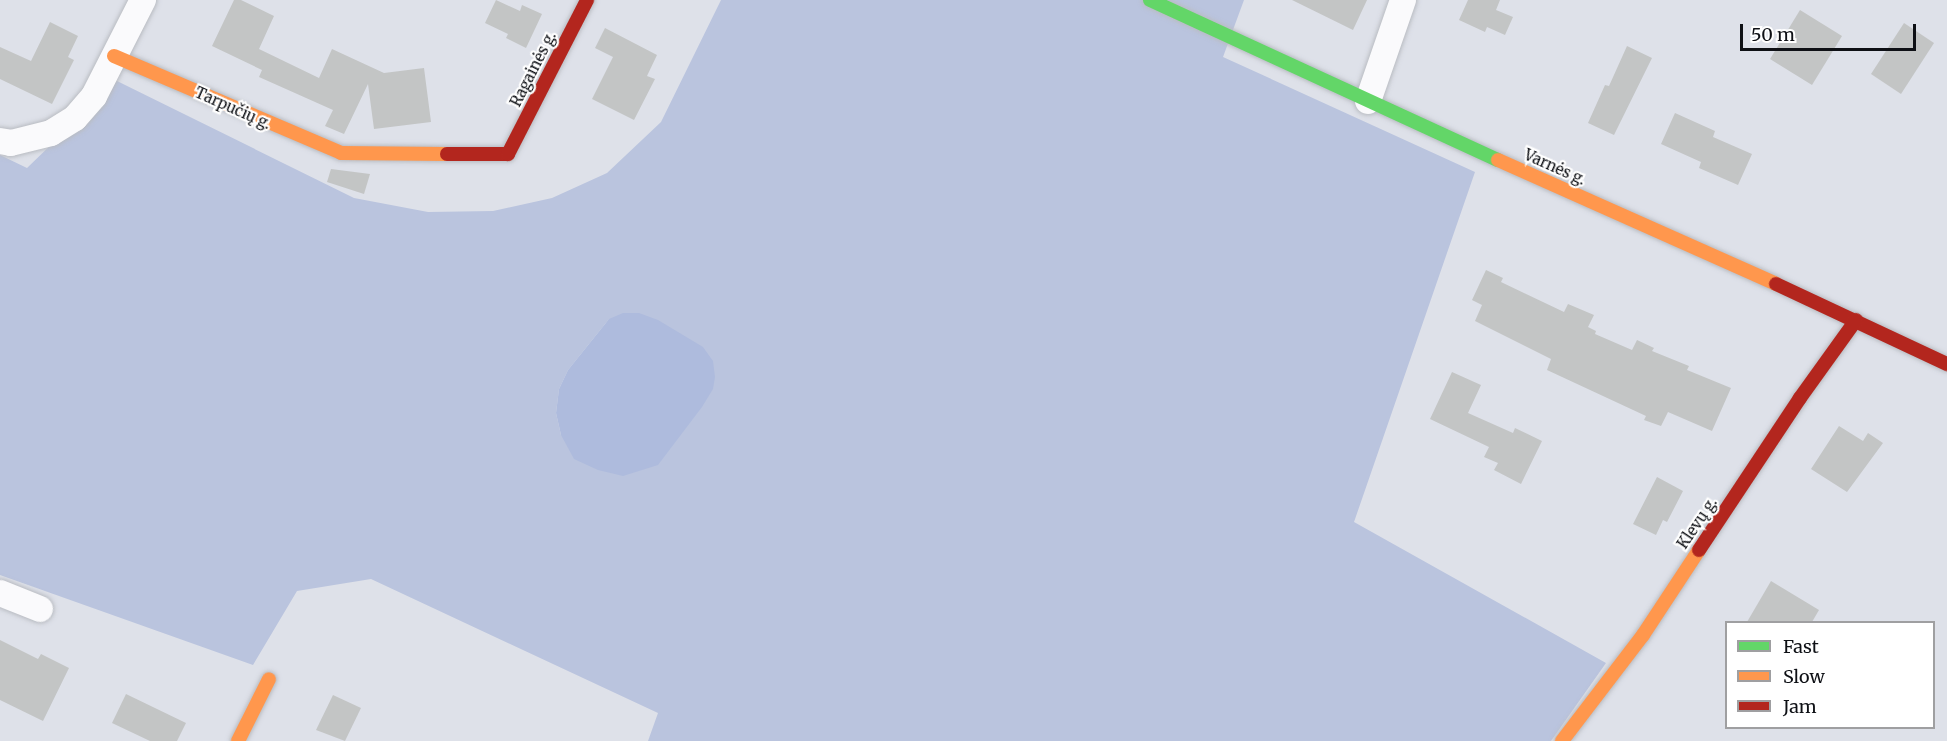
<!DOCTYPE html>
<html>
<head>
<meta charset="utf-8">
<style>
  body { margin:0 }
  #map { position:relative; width:1947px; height:741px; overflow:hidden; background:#dee1e9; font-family:Merriweather,serif }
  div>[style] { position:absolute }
  .green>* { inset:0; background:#bac4de }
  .forest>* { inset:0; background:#aebbdd }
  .building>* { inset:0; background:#c3c5c5 }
  .roads { filter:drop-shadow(0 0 2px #b9bcc2) drop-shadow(0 0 2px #b9bcc2) }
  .street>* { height:26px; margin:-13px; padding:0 13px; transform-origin:13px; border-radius:13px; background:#fafafc }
  .fast>* { height:14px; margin:-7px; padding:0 7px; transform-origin:7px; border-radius:7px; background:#63d668 }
  .slow>* { height:14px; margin:-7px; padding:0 7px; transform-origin:7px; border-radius:7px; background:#ff974d }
  .jam>* { height:14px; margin:-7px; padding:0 7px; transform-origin:7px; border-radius:7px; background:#b3261e }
  span { translate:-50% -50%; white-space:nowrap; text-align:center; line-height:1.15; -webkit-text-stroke:4.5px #fff; paint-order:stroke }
  .street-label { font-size:15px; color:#0e1015 }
  .legend { position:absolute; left:1725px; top:621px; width:210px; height:108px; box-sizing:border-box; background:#fff; border:2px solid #9f9fa1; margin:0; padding:8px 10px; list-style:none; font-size:18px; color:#0e1015 }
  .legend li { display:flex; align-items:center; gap:12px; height:30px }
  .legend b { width:30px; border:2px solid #9f9fa1 }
  .scale { position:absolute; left:1740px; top:24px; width:176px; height:27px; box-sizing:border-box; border:3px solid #0e1015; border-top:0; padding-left:8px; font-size:18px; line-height:21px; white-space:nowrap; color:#0e1015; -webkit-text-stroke:4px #fff; paint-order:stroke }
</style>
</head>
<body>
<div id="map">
  <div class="green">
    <div style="clip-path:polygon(evenodd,721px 0,1244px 0,1223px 57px,1475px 172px,1354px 522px,1606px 663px,1551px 741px,648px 741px,658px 713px,371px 579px,297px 591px,253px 665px,0 575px,0 155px,27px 168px,117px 81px,354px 198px,428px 212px,493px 211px,552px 198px,607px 173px,661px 122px,721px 0,609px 319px,561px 435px,556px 413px,559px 389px,568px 370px,609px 319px)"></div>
  </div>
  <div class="forest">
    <div style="clip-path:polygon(623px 313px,639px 313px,658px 320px,703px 347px,713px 361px,715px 377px,713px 389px,702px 407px,658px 465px,623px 476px,598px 470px,574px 459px,561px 435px,556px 413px,559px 389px,568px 370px,609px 319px)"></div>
  </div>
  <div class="building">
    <div style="clip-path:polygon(234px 0,241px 0,274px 16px,259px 49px,319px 78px,332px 49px,384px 73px,424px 68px,431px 122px,374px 129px,368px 84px,344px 134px,325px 126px,333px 110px,259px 77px,262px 70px,212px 46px)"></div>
    <div style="clip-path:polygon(496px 0,520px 11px,522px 5px,542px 14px,526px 48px,506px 38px,508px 34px,485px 23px)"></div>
    <div style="clip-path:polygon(1292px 0,1367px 0,1353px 30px)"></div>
    <div style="clip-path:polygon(1468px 0,1500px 0,1496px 10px,1513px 17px,1505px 35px,1487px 27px,1485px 32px,1459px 20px)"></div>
    <div style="clip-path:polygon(1800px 10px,1842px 36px,1812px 85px,1770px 59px)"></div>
    <div style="clip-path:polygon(50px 22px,78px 36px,68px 57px,74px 60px,52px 104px,0 79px,0 47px,31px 61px)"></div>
    <div style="clip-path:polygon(1904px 23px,1934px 43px,1901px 94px,1871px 74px)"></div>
    <div style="clip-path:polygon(605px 28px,657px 55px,647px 76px,655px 79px,634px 120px,592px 99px,613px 57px,595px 48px)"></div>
    <div style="clip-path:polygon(1627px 46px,1652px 58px,1614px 135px,1588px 123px,1605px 85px,1609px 86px)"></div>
    <div style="clip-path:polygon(1675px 113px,1715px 131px,1713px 137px,1752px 154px,1738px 185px,1699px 168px,1701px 162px,1661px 144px)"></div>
    <div style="clip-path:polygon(331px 169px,370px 174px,364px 194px,327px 182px)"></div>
    <div style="clip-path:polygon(1486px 270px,1503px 278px,1501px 282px,1564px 312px,1568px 304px,1594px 315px,1588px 327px,1596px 331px,1595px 334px,1632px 350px,1637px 340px,1654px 348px,1652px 351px,1689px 366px,1687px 370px,1731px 388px,1712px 431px,1668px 412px,1661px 426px,1644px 420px,1646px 416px,1547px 370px,1551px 359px,1475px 321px,1482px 305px,1472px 300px)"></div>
    <div style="clip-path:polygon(1452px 372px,1481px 385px,1468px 413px,1513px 433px,1515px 428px,1542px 441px,1521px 484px,1494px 470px,1498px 463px,1484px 457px,1489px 447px,1430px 419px)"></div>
    <div style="clip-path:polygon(1839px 426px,1863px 441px,1868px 433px,1883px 443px,1847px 492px,1811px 469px)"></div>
    <div style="clip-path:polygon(1657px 477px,1683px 491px,1667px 522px,1663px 520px,1656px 535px,1633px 524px)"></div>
    <div style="clip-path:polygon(1771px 581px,1819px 610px,1812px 622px,1747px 622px)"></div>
    <div style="clip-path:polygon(0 640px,38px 659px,41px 654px,69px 668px,43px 721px,0 700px)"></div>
    <div style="clip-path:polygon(126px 694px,186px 723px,177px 741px,150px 741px,112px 723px)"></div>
    <div style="clip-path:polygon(333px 695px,361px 708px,345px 741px,316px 730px)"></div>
  </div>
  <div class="roads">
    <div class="street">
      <div style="left:1368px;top:101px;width:107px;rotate:-70.9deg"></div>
      <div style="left:0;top:141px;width:11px;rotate:10deg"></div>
      <div style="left:11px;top:143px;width:41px;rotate:-14deg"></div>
      <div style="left:51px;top:133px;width:28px;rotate:-32deg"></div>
      <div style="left:75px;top:118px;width:29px;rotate:-49deg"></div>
      <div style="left:94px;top:96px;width:108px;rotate:-63deg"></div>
      <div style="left:0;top:593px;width:43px;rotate:21.8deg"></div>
    </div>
    <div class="fast">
      <div style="left:1150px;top:0;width:383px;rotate:24.7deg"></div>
    </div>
    <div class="slow">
      <div style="left:114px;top:56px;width:247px;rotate:23.1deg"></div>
      <div style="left:341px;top:153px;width:106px;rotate:0.5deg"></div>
      <div style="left:1498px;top:160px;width:304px;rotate:24deg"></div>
      <div style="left:238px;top:741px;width:69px;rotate:-63.4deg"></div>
      <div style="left:1562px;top:741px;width:133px;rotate:-52.6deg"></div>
      <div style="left:1643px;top:635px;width:102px;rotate:-56.6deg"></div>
    </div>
    <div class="jam">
      <div style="left:447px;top:154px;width:61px"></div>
      <div style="left:508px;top:154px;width:173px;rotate:-62.8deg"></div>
      <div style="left:1776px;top:284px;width:189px;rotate:25.1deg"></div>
      <div style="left:1699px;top:550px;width:182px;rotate:-56.4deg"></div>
      <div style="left:1800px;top:398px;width:96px;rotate:-54.3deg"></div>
    </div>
  </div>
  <div class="street-label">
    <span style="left:533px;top:69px;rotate:-63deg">Ragainės g.</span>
    <span style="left:233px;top:108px;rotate:24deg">Tarpučių g.</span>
    <span style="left:1555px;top:167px;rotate:24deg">Varnės g.</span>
    <span style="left:1697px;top:523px;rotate:-56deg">Klevų g.</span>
  </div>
  <ul class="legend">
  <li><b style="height:8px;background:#63d668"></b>Fast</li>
  <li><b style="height:8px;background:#ff974d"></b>Slow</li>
  <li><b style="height:8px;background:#b3261e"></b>Jam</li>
  </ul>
  <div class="scale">50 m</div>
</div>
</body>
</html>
